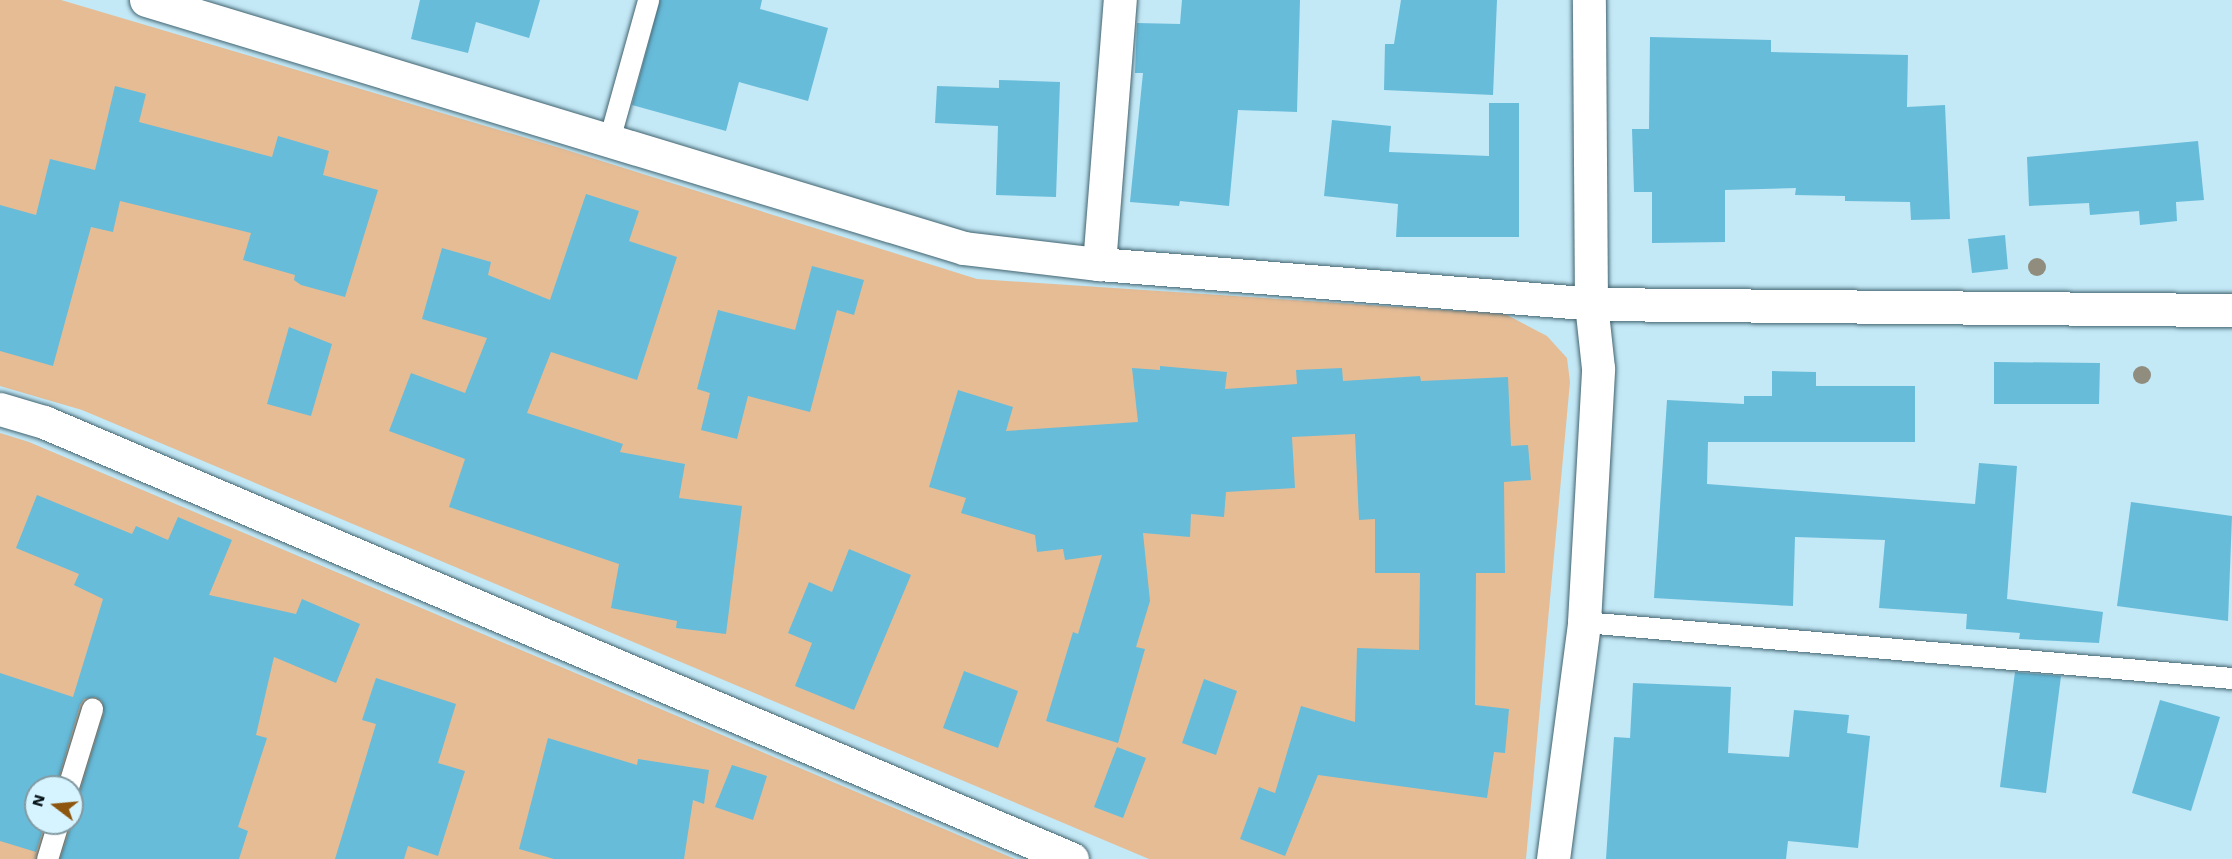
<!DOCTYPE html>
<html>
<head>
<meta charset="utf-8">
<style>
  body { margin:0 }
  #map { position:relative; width:2232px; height:859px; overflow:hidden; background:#c3e8f6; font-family:"Work Sans",sans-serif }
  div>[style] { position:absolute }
  .green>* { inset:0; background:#e6bc95 }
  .building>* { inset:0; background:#67bcda }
  .roads { filter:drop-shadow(0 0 2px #436470) drop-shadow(0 0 2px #436470) }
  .lane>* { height:21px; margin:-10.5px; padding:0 10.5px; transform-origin:10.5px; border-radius:10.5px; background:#fff }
  .street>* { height:33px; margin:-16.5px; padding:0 16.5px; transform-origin:16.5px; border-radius:16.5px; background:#fff }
  .trees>* { width:18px; height:18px; margin:-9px; border-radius:50%; background:#918d7e }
  span { translate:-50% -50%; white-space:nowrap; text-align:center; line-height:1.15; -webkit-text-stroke:5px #d6f4ff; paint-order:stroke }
  .north { position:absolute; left:24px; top:775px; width:60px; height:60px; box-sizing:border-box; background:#d6f4ff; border:2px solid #8299a1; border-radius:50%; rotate:286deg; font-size:16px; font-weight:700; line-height:24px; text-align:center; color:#041115 }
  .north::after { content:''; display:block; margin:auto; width:21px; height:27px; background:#8d550d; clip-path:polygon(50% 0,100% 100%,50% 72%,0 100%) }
</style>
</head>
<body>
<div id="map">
  <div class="green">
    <div style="clip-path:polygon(0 0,61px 0,560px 148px,977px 279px,1505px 314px,1547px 336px,1567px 358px,1570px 382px,1526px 859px,1149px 859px,82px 410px,0 386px)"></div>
    <div style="clip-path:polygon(evenodd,0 433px,29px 442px,1015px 859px,0 859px,0 433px,36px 787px,72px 787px,72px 823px,36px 823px,36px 787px)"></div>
  </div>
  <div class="building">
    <div style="clip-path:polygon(420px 0,540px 0,529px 38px,476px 22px,468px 53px,411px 39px)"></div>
    <div style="clip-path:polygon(660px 0,762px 0,760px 9px,828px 28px,808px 101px,739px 82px,726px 131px,632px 105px)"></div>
    <div style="clip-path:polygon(1182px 0,1300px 0,1297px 112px,1238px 110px,1229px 206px,1180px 201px,1179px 206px,1130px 202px,1143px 73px,1135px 73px,1137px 23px,1180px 24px)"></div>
    <div style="clip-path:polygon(1401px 0,1497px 0,1493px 95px,1384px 90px,1385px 44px,1394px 44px)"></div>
    <div style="clip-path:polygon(1650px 37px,1771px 40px,1771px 52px,1908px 55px,1907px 107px,1945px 105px,1950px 219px,1911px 220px,1910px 202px,1845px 201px,1845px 196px,1795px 195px,1796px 188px,1725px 190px,1725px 242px,1652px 243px,1652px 192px,1634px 192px,1632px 129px,1649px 129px)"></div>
    <div style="clip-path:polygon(999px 80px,1060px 82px,1056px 197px,996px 195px,998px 126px,935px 123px,937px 86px,999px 88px)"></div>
    <div style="clip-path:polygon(115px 86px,146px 94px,139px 122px,272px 157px,278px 136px,329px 151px,323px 175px,378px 190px,345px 297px,301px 285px,294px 280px,295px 275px,243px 260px,251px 233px,120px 201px,113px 232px,91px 227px,53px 366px,0 351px,0 205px,36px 215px,50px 159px,95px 170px)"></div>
    <div style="clip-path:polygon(1489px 103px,1519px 103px,1519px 237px,1396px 237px,1398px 204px,1324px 196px,1332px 120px,1391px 126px,1389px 152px,1489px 156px)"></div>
    <div style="clip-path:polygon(2198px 141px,2204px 200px,2176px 202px,2177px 221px,2140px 225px,2139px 211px,2090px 215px,2089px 203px,2029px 206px,2027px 157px)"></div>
    <div style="clip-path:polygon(586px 194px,639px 211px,629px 241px,677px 257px,637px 380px,551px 352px,527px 413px,623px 444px,620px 452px,685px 464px,679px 498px,742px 506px,726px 634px,676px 628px,677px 621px,611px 608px,619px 564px,449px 507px,465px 459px,389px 431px,411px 373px,465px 393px,487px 338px,422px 319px,442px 248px,491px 262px,488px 275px,550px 300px)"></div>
    <div style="clip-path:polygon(2005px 235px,2008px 269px,1972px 273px,1968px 239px)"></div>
    <div style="clip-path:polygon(812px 266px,864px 280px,854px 315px,837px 310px,810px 412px,748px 396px,737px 439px,701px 430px,710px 393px,697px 389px,718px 310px,795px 330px)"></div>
    <div style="clip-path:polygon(289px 327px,332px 344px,311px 416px,267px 404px)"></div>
    <div style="clip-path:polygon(1994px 362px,2100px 363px,2099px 404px,1994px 404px)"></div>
    <div style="clip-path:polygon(1160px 366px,1227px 372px,1225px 389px,1297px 384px,1296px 370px,1342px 368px,1343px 381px,1420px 376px,1421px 381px,1508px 377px,1511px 446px,1528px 445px,1531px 480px,1504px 482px,1505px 573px,1476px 573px,1475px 705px,1509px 709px,1505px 753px,1494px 752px,1487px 798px,1318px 775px,1285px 856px,1240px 839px,1259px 787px,1275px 793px,1301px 706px,1355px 722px,1357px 648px,1419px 650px,1420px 573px,1375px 573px,1375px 519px,1359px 520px,1355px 434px,1292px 437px,1295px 488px,1226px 492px,1224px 517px,1191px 514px,1190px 537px,1143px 533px,1150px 601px,1136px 647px,1145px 649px,1118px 743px,1046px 721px,1073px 632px,1078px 634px,1102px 555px,1065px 560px,1063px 549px,1037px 552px,1035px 535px,961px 513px,966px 498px,929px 487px,958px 390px,1013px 407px,1006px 431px,1138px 422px,1132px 368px,1160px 370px)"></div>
    <div style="clip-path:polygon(1772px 371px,1816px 372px,1816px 386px,1915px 386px,1915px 442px,1708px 442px,1707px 484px,1975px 504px,1979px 463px,2017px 466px,2007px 599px,2103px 612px,2099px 643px,2019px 639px,2020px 633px,1966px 629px,1967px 614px,1879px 608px,1885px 540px,1795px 537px,1793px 606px,1654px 598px,1667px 400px,1744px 404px,1744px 396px,1772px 396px)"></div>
    <div style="clip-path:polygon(37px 495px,132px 534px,136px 526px,168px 540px,178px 517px,232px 540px,209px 595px,296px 614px,302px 599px,360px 624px,336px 683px,274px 657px,256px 735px,267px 738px,238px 827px,248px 831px,239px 859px,60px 859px,72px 823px,72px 799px,80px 791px,104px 713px,102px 701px,95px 697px,84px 699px,80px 705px,56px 787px,36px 787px,36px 823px,45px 823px,36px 852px,0 841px,0 673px,73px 697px,103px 599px,74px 585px,79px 574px,16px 548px)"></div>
    <div style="clip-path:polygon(2131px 502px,2232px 516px,2228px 621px,2117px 606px)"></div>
    <div style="clip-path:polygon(849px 549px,911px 575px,854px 710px,795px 686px,812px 643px,788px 633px,809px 582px,832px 592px)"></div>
    <div style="clip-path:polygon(964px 671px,1018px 691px,998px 748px,943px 728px)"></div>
    <div style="clip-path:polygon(2015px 672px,2061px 676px,2046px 793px,2000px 787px)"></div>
    <div style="clip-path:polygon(376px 678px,456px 704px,438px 763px,465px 771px,438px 856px,408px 846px,404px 859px,335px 859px,376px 724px,362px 720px)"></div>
    <div style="clip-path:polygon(1204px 679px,1237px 691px,1216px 755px,1182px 743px)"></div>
    <div style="clip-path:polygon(1633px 683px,1731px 687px,1728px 753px,1789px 757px,1794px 710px,1849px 715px,1847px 733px,1870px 736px,1858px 848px,1788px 841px,1786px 859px,1606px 859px,1614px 737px,1630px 738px)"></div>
    <div style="clip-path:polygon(2160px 700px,2220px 717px,2191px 811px,2132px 793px)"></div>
    <div style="clip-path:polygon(548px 738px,637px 765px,638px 759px,709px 770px,704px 804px,693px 800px,684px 859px,554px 859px,519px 849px)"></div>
    <div style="clip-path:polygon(1117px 747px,1146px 758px,1123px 818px,1094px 807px)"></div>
    <div style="clip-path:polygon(732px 765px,767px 776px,753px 820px,715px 807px)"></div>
  </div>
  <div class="roads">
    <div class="lane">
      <div style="left:609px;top:140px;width:145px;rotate:-74.4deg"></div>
      <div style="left:1584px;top:622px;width:650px;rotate:4.94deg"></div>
      <div style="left:68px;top:787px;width:82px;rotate:-72.9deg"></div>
      <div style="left:47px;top:859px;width:38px;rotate:-73deg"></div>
    </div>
    <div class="street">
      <div style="left:146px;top:0;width:855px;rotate:16.87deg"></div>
      <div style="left:964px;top:248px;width:136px;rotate:6.8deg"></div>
      <div style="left:1099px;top:264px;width:494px;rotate:4.6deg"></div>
      <div style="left:1591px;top:304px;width:641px;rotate:0.54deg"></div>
      <div style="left:1099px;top:264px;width:265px;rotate:-85.5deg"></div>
      <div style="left:0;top:409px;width:46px;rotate:16.5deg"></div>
      <div style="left:44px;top:422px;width:1117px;rotate:23.03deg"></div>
      <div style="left:1553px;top:859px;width:239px;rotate:-82.5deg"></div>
      <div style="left:1584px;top:622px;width:254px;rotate:-86.8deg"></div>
      <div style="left:1598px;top:368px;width:64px;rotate:-96.2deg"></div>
      <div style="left:1591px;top:304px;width:304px;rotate:-90.4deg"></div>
    </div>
  </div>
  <div class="trees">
    <div style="left:2037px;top:267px"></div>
    <div style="left:2142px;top:375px"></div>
  </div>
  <div class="north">N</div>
</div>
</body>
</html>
